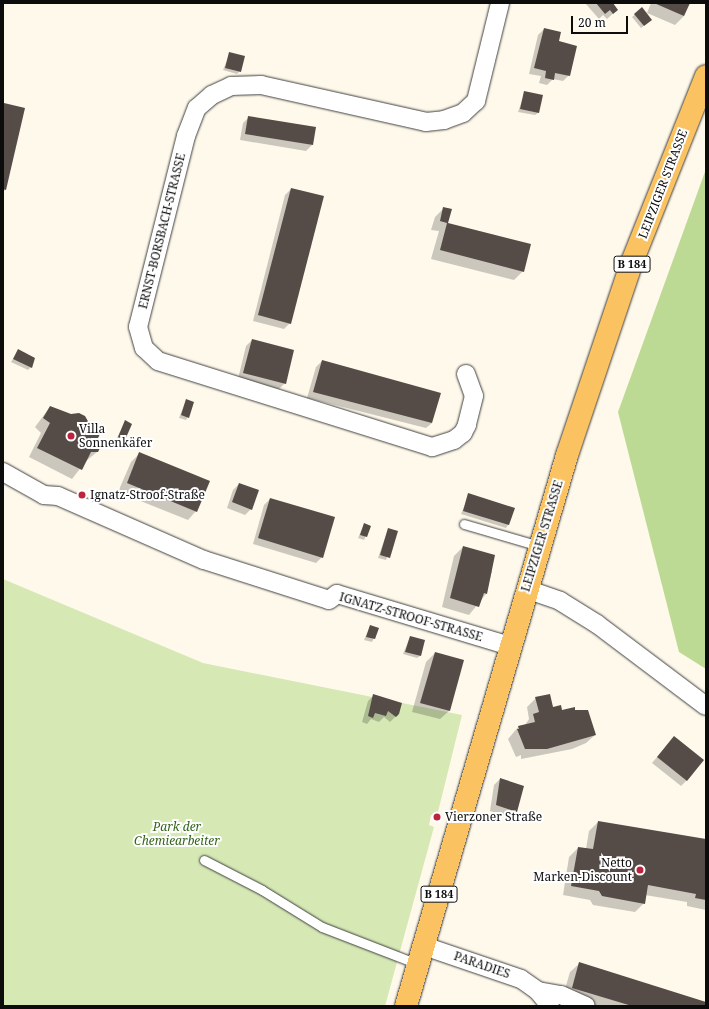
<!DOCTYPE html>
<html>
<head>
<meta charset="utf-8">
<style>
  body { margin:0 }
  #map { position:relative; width:709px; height:1009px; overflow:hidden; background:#fff9eb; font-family:"Noto Serif",serif }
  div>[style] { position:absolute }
  .green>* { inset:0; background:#d6e9b5 }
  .forest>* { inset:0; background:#bcda94 }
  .shadow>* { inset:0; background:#0003 }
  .building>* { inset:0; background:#554c48 }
  .roads { filter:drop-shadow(0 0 1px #3f3f3f) drop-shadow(0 0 1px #3f3f3f) }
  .lane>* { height:9px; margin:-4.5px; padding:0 4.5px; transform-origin:4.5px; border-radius:4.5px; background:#fff }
  .street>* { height:18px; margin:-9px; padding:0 9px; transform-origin:9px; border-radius:9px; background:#fff }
  .primary>* { height:22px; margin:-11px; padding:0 11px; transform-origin:11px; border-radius:11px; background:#fac260 }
  .dots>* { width:11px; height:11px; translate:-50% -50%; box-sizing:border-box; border:2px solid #fff; border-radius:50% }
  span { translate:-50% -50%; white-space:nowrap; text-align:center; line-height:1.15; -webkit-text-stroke:4px #fff; paint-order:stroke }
  .shield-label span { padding:1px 3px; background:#fff; border:1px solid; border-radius:3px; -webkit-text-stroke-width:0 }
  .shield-label { font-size:11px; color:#0c0c0c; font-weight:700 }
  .street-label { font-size:12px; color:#0c0c0c }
  .poi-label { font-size:12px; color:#0c0c0c }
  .left { translate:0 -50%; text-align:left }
  .right { translate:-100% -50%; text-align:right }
  .park-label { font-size:12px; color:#34641c; font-style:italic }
  .frame { position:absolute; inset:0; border:4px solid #0c0c0c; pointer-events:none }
  .scale { position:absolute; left:571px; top:16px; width:57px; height:18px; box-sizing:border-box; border:2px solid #0c0c0c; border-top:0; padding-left:5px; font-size:12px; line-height:14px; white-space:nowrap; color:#0c0c0c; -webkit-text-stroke:3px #fff; paint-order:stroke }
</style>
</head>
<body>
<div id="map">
  <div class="green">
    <div style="clip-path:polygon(3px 579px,203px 663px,462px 715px,437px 816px,431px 815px,429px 825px,434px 827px,385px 1006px,3px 1006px)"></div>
  </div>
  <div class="forest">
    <div style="clip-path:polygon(706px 169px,706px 669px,679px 652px,618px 412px)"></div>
  </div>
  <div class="shadow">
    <div style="clip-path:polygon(585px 3px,611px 3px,617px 10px,607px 19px,603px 15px,599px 19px)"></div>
    <div style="clip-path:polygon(651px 3px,689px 3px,684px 16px,675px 25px,647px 13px)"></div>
    <div style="clip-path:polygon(642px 9px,648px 22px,641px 28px,632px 17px)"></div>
    <div style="clip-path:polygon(544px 29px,558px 42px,569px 75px,563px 81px,553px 79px,547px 85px,539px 83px,541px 76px,529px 74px,538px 35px)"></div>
    <div style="clip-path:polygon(230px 53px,240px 71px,237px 74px,223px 70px)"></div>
    <div style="clip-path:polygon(525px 92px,538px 113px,535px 115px,518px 112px)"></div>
    <div style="clip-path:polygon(4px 104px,6px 189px,3px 192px,3px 106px)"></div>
    <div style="clip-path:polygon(249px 117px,312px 145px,306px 151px,240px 140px,243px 123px)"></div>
    <div style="clip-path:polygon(291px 189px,290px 323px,284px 329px,253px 321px,285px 195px)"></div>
    <div style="clip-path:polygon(444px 208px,451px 209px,447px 224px,523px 271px,514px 280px,431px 259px,439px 231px,431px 230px,435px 217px)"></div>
    <div style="clip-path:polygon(252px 340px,285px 383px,279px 389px,238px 379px,246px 346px)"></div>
    <div style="clip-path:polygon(18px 351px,31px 367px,28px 370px,11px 362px)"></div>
    <div style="clip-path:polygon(322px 361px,432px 423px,426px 428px,307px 398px,316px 367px)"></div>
    <div style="clip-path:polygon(186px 400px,188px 417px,186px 420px,179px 418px)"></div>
    <div style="clip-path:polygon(50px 407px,71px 415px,95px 442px,97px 452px,86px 461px,72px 479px,29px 457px,41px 433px,35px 427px)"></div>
    <div style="clip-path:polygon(125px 422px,131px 424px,122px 443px,116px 440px)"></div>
    <div style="clip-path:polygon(140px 453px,196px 511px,188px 520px,118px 492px,131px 462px)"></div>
    <div style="clip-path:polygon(239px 484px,251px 509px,245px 515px,227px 508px,233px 490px)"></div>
    <div style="clip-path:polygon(469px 495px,513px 508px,508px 525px,506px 528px,461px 514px)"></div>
    <div style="clip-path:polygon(270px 499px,322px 557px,316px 563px,253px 544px,264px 505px)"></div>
    <div style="clip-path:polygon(364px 524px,370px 526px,364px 540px,358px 538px)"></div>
    <div style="clip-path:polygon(388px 529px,396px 532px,386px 560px,378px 558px)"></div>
    <div style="clip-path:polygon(463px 547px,492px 571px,486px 594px,469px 615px,442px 607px,454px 556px)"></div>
    <div style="clip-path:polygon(370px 626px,378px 628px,372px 642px,364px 640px)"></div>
    <div style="clip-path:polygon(410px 637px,420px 656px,417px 658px,403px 654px)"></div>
    <div style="clip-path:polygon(435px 653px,449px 711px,440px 719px,412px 712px,426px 662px)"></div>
    <div style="clip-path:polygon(373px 696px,396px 716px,390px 722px,384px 717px,379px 722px,371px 719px,367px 724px,362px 722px,368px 701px)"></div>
    <div style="clip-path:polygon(536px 698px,561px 711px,575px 711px,595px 735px,586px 743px,572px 749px,521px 759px,521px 755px,516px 757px,508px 739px,519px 726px,525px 725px,529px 719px,527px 707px)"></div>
    <div style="clip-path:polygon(674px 737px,687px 780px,681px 786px,652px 763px)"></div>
    <div style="clip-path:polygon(500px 779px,516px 811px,510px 817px,490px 811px,494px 785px)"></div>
    <div style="clip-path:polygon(598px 822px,706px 840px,706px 910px,687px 906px,687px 902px,645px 895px,644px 903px,635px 912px,593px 905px,590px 900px,563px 895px,569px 857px,578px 848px,586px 849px,589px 831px)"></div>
    <div style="clip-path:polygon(579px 964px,706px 1003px,706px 1006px,595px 1006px,563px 996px,570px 972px)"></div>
  </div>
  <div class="building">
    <div style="clip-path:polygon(596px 3px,613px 3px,618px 10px,613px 14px,610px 10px,605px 14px)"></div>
    <div style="clip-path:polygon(654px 3px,690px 3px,684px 16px)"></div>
    <div style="clip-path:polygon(642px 7px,652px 20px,644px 26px,634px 14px)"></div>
    <div style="clip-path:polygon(544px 28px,561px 32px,559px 41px,577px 46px,570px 76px,555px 73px,554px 80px,545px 78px,546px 71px,534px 68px)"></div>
    <div style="clip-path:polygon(229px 52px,245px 56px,241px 72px,225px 68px)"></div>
    <div style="clip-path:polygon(524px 91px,543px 95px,539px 113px,520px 109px)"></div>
    <div style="clip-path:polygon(4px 103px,25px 108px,6px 190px,3px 189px)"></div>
    <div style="clip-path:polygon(248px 116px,316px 127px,313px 145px,245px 134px)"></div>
    <div style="clip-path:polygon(291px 188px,324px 196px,291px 324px,258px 315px)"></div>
    <div style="clip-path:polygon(443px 207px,452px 209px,448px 223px,531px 244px,524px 272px,440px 250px,447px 223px,440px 221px)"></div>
    <div style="clip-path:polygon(252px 339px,294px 350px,286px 384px,243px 373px)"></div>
    <div style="clip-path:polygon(18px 349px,35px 358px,32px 368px,13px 359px)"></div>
    <div style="clip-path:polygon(322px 360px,441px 393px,432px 423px,313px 392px)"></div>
    <div style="clip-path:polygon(186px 399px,194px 402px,189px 418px,181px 415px)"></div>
    <div style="clip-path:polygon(50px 406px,71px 414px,79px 413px,85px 416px,89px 423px,102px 430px,96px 442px,100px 448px,98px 452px,91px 452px,82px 470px,37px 448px,50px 423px,43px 418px)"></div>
    <div style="clip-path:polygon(125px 420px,132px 424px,125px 440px,118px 437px)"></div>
    <div style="clip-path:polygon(139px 452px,210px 481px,197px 512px,127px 483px)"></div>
    <div style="clip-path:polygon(239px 483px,259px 490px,252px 510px,232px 502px)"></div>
    <div style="clip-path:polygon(468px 493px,515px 508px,509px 525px,463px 511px)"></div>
    <div style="clip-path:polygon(270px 498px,335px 517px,323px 558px,258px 538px)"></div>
    <div style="clip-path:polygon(364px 523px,371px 526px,367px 537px,360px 535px)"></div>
    <div style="clip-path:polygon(388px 528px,398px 531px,390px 558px,380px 555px)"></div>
    <div style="clip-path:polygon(463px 546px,495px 555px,487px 594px,484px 593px,479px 607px,450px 598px)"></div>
    <div style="clip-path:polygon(370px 625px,379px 628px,375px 639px,366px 637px)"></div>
    <div style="clip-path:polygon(410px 636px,425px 640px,421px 656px,405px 652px)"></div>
    <div style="clip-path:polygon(435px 652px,464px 660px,450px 711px,420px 703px)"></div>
    <div style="clip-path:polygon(373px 694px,402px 703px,399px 714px,396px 717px,388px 711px,386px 716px,375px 713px,373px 718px,368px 716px)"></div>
    <div style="clip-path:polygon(550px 694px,553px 707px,561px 705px,562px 710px,575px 707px,575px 710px,588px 710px,596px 735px,547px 749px,525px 749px,517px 729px,519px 729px,518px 726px,535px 722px,533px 714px,539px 712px,535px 697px)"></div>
    <div style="clip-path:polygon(674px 736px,704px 760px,687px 781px,657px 757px)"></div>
    <div style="clip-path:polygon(500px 778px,524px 786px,517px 812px,496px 805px)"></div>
    <div style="clip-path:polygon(598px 821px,706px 839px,706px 900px,695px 898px,696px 894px,648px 885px,645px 904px,602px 896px,599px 891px,571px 886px,578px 847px,593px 849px)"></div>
    <div style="clip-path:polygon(579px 962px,706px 1002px,706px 1006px,632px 1006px,572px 988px)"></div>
  </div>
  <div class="roads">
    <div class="lane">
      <div style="left:464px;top:524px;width:78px;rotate:16.3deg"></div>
      <div style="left:204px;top:860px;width:65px;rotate:27.3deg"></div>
      <div style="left:262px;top:890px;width:70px;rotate:31.7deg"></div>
      <div style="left:322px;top:927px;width:103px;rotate:21.1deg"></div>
    </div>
    <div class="street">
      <div style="left:466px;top:374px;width:23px;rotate:70deg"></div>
      <div style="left:474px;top:396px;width:30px;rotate:104deg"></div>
      <div style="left:467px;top:425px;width:9px;rotate:117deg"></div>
      <div style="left:463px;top:433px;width:11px;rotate:142deg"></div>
      <div style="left:454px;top:440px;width:23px;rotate:162deg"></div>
      <div style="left:432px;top:447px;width:287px;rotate:-162.6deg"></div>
      <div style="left:158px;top:361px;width:19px;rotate:-137deg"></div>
      <div style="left:144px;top:348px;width:22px;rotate:-106deg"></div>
      <div style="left:138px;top:327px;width:197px;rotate:-75.9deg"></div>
      <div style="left:186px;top:136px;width:30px;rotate:-69deg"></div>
      <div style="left:197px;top:108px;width:20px;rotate:-41deg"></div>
      <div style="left:212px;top:95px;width:21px;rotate:-25deg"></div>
      <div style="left:231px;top:86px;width:30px;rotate:-2deg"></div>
      <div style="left:261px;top:85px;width:169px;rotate:12.6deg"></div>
      <div style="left:426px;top:122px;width:18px;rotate:-6deg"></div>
      <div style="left:444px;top:120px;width:20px;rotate:-20deg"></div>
      <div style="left:463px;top:113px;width:18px;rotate:-43deg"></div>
      <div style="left:476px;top:101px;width:101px;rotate:-76.2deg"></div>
      <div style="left:3px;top:472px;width:47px;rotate:29.3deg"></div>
      <div style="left:44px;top:495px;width:14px;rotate:4deg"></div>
      <div style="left:58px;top:496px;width:159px;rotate:23.7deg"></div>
      <div style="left:204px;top:560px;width:131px;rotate:17.7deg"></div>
      <div style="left:329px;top:600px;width:10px;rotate:-37deg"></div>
      <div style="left:337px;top:594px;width:181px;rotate:16.7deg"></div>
      <div style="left:526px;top:589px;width:36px;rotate:19deg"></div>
      <div style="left:560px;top:601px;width:44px;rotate:31.9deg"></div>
      <div style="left:597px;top:624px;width:136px;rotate:37deg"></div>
      <div style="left:424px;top:946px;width:102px;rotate:18.8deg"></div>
      <div style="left:521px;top:979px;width:21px;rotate:35deg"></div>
      <div style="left:538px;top:991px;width:19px;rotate:51deg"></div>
      <div style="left:538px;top:991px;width:23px;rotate:10deg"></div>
      <div style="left:561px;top:995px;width:27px;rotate:24deg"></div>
    </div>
    <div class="primary">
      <div style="left:406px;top:1006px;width:574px;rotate:-73.71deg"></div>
      <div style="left:567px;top:455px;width:204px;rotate:-71.4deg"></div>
      <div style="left:632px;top:262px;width:200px;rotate:-68.3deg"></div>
    </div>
  </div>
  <div class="dots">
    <div style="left:71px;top:436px;background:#bd233d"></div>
    <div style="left:82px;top:495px;background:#bd233d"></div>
    <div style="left:437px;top:817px;background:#bd233d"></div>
    <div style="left:640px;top:870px;background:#bd233d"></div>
  </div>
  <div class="shield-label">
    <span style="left:632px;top:264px">B 184</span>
    <span style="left:439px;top:894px">B 184</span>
  </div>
  <div class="street-label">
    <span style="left:663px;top:184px;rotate:-69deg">LEIPZIGER STRASSE</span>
    <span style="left:162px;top:231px;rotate:-76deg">ERNST-BORSBACH-STRASSE</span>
    <span style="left:542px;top:536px;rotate:-73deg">LEIPZIGER STRASSE</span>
    <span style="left:411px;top:617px;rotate:16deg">IGNATZ-STROOF-STRASSE</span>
    <span style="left:482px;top:965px;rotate:19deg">PARADIES</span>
  </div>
  <div class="poi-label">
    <span class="left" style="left:79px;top:436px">Villa<br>Sonnenkäfer</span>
    <span class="left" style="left:90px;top:495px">Ignatz-Stroof-Straße</span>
    <span class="left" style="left:445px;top:817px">Vierzoner Straße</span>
    <span class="right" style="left:632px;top:870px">Netto<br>Marken-Discount</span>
  </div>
  <div class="park-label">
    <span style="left:177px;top:834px">Park der<br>Chemiearbeiter</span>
  </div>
  <div class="frame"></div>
  <div class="scale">20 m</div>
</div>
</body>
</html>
